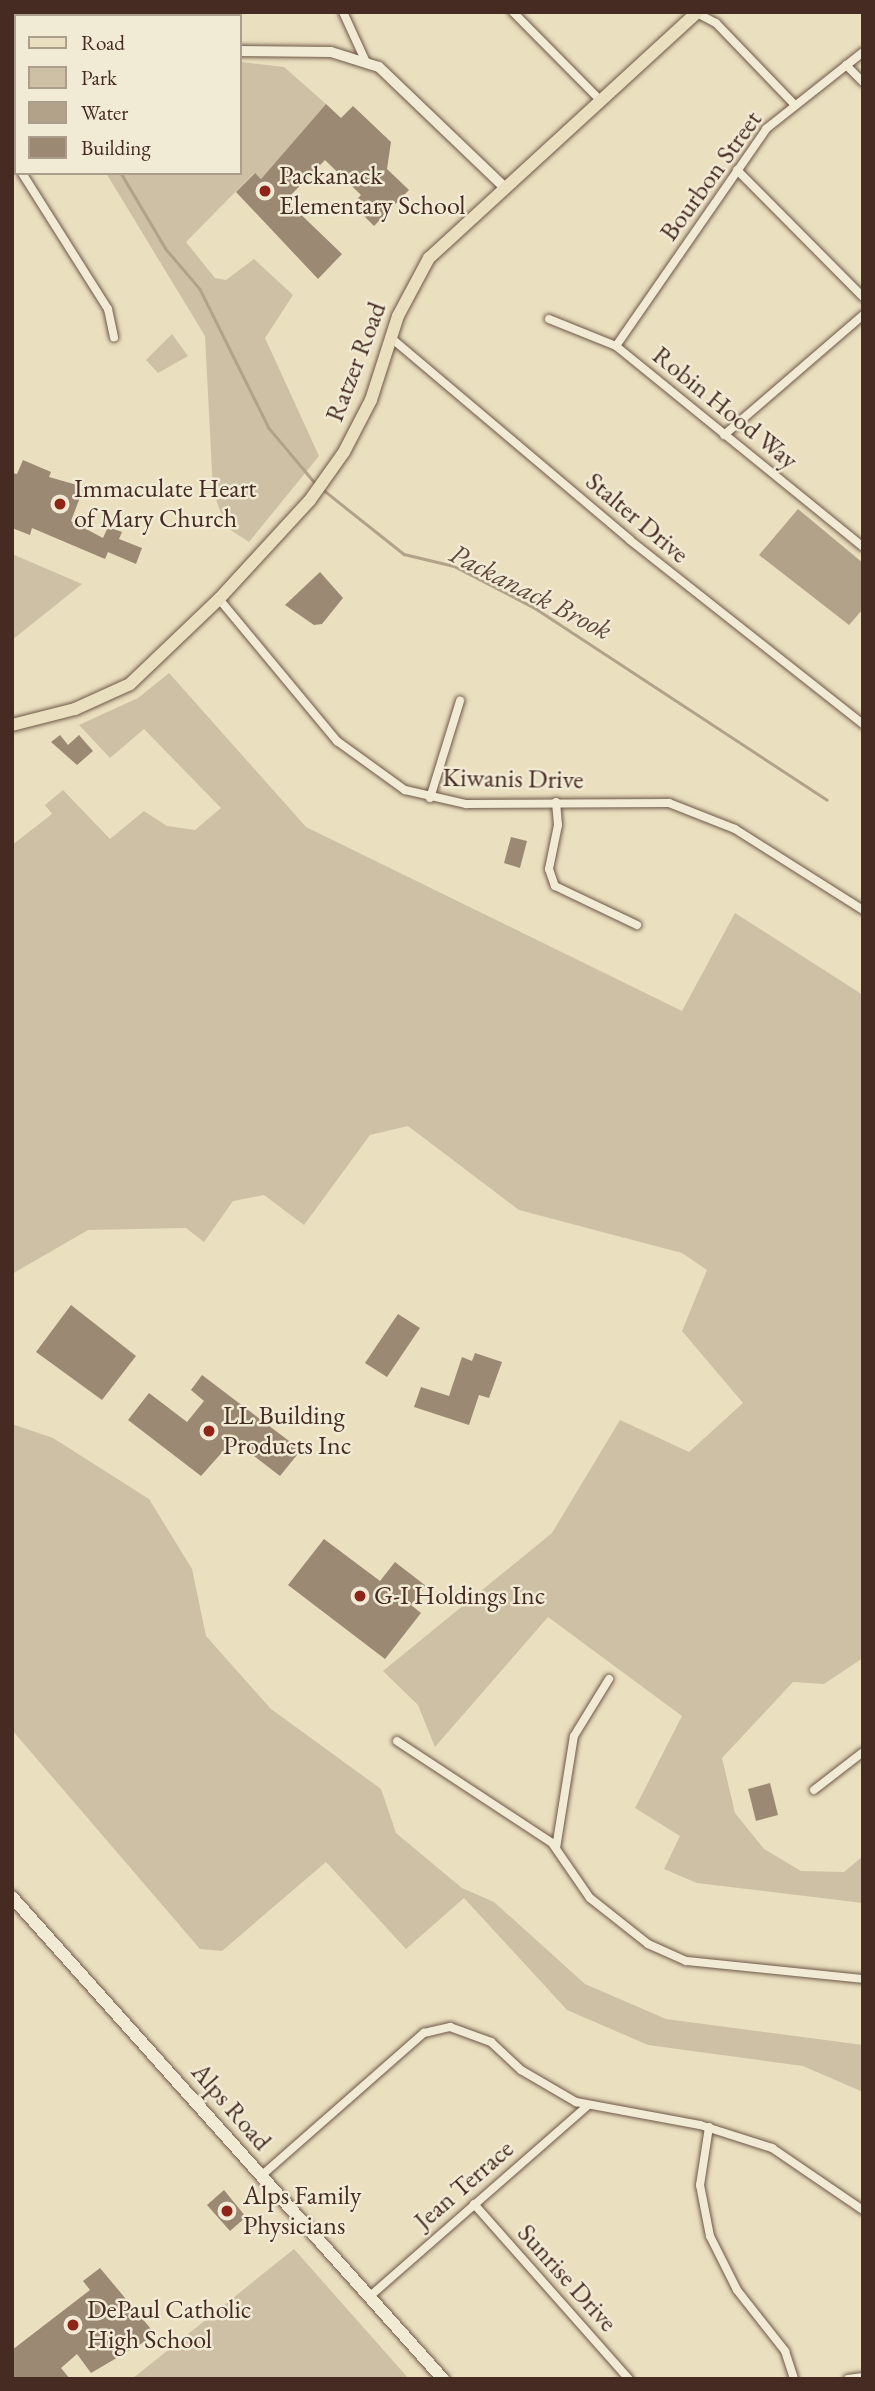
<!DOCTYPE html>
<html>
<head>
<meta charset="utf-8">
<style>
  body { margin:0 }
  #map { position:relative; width:875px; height:2391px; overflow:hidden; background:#eadfbf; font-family:"EB Garamond",serif }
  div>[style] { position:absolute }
  .green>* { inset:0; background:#cec0a4 }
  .water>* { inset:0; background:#b2a289 }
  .stream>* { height:2.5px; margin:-1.25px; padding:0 1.25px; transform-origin:1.25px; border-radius:1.25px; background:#b2a289 }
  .building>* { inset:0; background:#9b8973 }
  .roads { filter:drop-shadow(0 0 2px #6e5848) drop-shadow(0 0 2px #6e5848) }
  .minor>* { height:8px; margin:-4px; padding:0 4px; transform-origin:4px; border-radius:4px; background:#f1ead5 }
  .tertiary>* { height:10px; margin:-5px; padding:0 5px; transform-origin:5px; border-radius:5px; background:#f1ead5 }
  .secondary>* { height:12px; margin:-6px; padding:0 6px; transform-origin:6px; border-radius:6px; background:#f1ead5 }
  .primary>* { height:12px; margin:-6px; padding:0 6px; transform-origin:6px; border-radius:6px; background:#eadfbf }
  .dots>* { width:19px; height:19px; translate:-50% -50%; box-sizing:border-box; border:4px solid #f1ead5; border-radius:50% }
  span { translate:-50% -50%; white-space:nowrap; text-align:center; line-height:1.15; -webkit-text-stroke:5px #f1ead5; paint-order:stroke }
  .poi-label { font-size:26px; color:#452b21 }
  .left { translate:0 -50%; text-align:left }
  .street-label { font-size:26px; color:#452b21 }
  .water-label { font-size:28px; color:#60493b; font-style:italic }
  .frame { position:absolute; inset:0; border:14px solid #452b21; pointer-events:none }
  .legend { position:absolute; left:14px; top:14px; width:228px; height:161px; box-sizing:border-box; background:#f1ead5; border:2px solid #ac9e8d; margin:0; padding:9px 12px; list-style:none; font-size:21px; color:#452b21 }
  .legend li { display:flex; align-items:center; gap:14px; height:35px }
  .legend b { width:35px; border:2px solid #ac9e8d }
</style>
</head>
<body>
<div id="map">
  <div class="green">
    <div style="clip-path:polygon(12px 12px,160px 12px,16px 16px,12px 95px)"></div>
    <div style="clip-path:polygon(240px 62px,284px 67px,326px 104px,261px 179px,254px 173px,186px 242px,215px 278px,226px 280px,254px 259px,293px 295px,265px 338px,319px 456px,249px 542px,226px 527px,213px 491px,205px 336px,106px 173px,240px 173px)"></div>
    <div style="clip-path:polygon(172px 334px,188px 356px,158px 373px,146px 360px)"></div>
    <div style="clip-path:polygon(12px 554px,82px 584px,12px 640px)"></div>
    <div style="clip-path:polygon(169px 673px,306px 827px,682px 1011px,735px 913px,863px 995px,863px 1658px,824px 1684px,793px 1682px,722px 1758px,735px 1813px,764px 1849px,801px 1871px,844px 1872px,863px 1856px,863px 1903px,697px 1883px,664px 1869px,680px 1836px,635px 1808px,682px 1716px,548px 1617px,435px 1747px,418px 1705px,383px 1671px,552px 1533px,620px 1420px,689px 1452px,743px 1403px,682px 1331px,707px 1270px,682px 1253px,519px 1210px,408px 1126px,370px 1135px,304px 1225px,264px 1195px,233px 1201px,204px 1242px,186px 1228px,88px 1230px,12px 1274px,12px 845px,52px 814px,45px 805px,63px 790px,110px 839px,144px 811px,167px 826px,195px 830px,221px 808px,144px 729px,110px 758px,79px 725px,138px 698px)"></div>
    <div style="clip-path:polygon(12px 1424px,53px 1438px,149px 1499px,192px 1569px,206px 1636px,271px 1709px,381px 1789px,396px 1833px,462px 1888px,494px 1902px,585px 1984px,666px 2019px,863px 2045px,863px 2092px,803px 2066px,648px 2045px,567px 2010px,464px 1898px,406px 1949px,326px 1862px,222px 1951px,200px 1949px,12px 1730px)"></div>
    <div style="clip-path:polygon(294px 2249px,409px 2379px,132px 2379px)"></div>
  </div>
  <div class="water">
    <div style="clip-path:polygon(798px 509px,863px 563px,863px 609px,849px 625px,759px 555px)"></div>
  </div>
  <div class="stream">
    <div style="left:12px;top:72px;width:4px"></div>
    <div style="left:121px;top:173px;width:88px;rotate:59.4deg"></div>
    <div style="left:166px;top:249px;width:52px;rotate:49.6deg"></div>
    <div style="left:200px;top:289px;width:155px;rotate:63.6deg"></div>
    <div style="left:269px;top:428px;width:73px;rotate:50deg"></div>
    <div style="left:321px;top:488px;width:106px;rotate:38.5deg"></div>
    <div style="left:404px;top:554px;width:51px;rotate:13.5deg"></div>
    <div style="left:454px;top:566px;width:91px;rotate:27.4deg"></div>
    <div style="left:535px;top:608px;width:349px;rotate:33.3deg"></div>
  </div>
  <div class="building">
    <div style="clip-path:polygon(326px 104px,341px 118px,353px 106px,391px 142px,387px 169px,409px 190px,374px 226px,352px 204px,361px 195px,325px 160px,290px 196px,291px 205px,342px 254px,318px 279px,236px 192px,255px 173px,261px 179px)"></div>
    <div style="clip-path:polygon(23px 460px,51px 472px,49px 477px,84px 487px,71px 521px,103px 538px,108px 527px,122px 532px,119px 539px,142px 548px,136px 564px,108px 552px,105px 559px,32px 528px,30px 535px,12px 528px,12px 473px,17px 474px)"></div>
    <div style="clip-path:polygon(320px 572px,343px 598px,322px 624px,314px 625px,285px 605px)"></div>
    <div style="clip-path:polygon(60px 735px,68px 745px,79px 735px,93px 751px,77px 765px,51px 742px)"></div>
    <div style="clip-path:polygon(511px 837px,527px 841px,520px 868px,504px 863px)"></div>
    <div style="clip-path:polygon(71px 1305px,136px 1356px,102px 1400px,36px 1352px)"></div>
    <div style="clip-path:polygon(398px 1314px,420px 1328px,387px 1377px,365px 1363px)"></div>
    <div style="clip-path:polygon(475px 1353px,502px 1362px,489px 1398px,479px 1395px,469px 1425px,414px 1407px,421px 1387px,449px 1396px,462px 1357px,472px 1361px)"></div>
    <div style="clip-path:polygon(202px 1375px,301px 1450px,280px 1476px,233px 1440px,201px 1476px,128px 1420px,149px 1393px,187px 1422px,204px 1401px,191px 1390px)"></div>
    <div style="clip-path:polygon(324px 1539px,380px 1581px,395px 1562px,426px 1586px,411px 1605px,421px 1613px,385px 1659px,288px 1585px)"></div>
    <div style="clip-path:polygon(770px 1783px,778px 1815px,756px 1821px,748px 1789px)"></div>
    <div style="clip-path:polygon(224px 2190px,246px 2217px,230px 2231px,207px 2205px)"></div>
    <div style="clip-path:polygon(100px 2268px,156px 2335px,91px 2373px,77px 2354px,61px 2368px,70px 2379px,12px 2379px,12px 2350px,90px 2290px,83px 2281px)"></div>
  </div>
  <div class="roads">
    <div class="minor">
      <div style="left:343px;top:12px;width:53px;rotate:65.4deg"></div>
      <div style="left:513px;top:12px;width:124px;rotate:45.3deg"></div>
      <div style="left:695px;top:12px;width:24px;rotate:28deg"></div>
      <div style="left:716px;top:23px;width:112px;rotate:46.1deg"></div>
      <div style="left:846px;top:65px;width:24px;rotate:45deg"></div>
      <div style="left:12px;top:159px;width:6px;rotate:51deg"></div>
      <div style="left:737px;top:170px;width:179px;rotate:45.2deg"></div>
      <div style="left:22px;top:173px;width:161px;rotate:57.7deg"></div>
      <div style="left:108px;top:309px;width:29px;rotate:78deg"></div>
      <div style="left:549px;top:319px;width:72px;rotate:21.9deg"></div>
      <div style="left:616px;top:346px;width:318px;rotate:39.1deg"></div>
      <div style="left:390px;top:337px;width:314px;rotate:40.2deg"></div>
      <div style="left:630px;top:540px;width:297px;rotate:38.3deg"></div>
      <div style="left:616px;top:346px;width:264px;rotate:-55.3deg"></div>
      <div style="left:766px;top:129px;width:124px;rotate:-38.4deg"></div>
      <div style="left:724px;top:435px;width:184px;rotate:-40.8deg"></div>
      <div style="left:219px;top:599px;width:185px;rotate:50.3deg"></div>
      <div style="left:337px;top:741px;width:84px;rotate:35.8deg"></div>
      <div style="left:405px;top:790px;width:63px;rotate:12.9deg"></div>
      <div style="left:466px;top:804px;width:203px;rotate:-0.3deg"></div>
      <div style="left:669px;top:803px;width:71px;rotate:21.5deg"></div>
      <div style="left:735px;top:829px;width:151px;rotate:32.3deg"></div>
      <div style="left:430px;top:798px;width:102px;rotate:-72.8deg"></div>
      <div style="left:556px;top:802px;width:23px;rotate:85deg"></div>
      <div style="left:558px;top:825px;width:45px;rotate:101.6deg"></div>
      <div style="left:549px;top:869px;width:18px;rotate:71deg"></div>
      <div style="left:555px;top:886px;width:91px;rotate:25.4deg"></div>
      <div style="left:397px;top:1741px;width:186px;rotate:33.3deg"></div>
      <div style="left:552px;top:1843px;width:67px;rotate:55.4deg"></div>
      <div style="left:590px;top:1898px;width:74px;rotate:38.4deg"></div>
      <div style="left:648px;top:1944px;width:42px;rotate:24.1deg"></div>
      <div style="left:686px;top:1961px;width:178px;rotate:5.8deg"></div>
      <div style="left:814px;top:1790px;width:62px;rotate:-37.8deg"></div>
      <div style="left:556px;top:1848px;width:113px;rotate:-80.9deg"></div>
      <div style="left:574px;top:1736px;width:67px;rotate:-58.4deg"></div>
      <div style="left:709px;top:2127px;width:59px;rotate:98.8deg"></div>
      <div style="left:700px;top:2185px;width:52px;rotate:78.9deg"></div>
      <div style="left:710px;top:2236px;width:60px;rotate:63.4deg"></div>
      <div style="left:737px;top:2290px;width:78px;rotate:51.8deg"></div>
      <div style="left:785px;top:2351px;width:29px;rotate:72deg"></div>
      <div style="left:261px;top:2176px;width:217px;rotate:-41.3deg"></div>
      <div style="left:424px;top:2033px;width:27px;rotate:-13deg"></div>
      <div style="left:450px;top:2027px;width:44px;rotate:20.1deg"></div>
      <div style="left:491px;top:2042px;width:41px;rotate:43deg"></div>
      <div style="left:521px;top:2070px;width:64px;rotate:30.2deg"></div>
      <div style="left:576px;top:2102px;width:126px;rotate:10.5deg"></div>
      <div style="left:700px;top:2125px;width:76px;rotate:17.7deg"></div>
      <div style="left:772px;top:2148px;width:110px;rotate:34.3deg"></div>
      <div style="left:474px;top:2204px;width:234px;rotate:48.5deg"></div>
      <div style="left:369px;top:2297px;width:290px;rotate:-41.2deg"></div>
      <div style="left:848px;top:2379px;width:15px;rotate:-8deg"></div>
    </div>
    <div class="tertiary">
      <div style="left:176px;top:12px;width:6px;rotate:45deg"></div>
      <div style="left:240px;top:51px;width:91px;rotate:0.6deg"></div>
      <div style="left:331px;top:52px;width:50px;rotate:17.4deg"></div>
      <div style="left:379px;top:67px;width:173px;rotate:43.8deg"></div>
      <div style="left:12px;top:95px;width:4px;rotate:-27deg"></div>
    </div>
    <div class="secondary">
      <div style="left:12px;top:1897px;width:647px;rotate:48.2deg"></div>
    </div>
    <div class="primary">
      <div style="left:12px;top:725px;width:65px;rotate:-14.3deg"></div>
      <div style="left:75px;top:709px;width:60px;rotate:-24.4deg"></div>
      <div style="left:130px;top:684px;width:123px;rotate:-43.7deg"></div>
      <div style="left:219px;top:599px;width:134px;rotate:-47.4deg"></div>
      <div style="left:310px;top:500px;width:59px;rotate:-54.7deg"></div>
      <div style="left:344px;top:452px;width:59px;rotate:-62.6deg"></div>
      <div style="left:371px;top:400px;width:88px;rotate:-72.2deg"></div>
      <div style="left:398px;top:316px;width:66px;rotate:-61.9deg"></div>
      <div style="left:429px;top:258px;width:364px;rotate:-42.5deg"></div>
    </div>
  </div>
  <div class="dots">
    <div style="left:265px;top:191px;background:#8f2418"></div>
    <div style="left:60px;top:504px;background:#8f2418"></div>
    <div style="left:209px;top:1431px;background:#8f2418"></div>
    <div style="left:360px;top:1596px;background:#8f2418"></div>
    <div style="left:227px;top:2211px;background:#8f2418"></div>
    <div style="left:73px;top:2325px;background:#8f2418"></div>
  </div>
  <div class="poi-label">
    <span class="left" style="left:279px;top:191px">Packanack<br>Elementary School</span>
    <span class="left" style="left:74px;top:504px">Immaculate Heart<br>of Mary Church</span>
    <span class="left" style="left:223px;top:1431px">LL Building<br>Products Inc</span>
    <span class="left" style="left:374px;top:1596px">G-I Holdings Inc</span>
    <span class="left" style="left:243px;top:2211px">Alps Family<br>Physicians</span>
    <span class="left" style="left:87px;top:2325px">DePaul Catholic<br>High School</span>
  </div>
  <div class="street-label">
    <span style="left:711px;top:176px;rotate:-54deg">Bourbon Street</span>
    <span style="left:356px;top:362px;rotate:-69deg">Ratzer Road</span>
    <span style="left:725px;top:408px;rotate:39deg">Robin Hood Way</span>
    <span style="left:637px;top:518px;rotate:40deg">Stalter Drive</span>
    <span style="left:513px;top:779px;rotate:1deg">Kiwanis Drive</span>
    <span style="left:231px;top:2107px;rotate:49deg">Alps Road</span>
    <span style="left:464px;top:2185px;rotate:-41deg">Jean Terrace</span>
    <span style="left:567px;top:2278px;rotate:48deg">Sunrise Drive</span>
  </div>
  <div class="water-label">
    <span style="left:531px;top:591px;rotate:27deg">Packanack Brook</span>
  </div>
  <div class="frame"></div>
  <ul class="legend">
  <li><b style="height:9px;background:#eadfbf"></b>Road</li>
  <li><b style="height:19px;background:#cec0a4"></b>Park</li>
  <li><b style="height:19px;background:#b2a289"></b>Water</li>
  <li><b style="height:19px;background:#9b8973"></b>Building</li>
  </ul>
</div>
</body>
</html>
